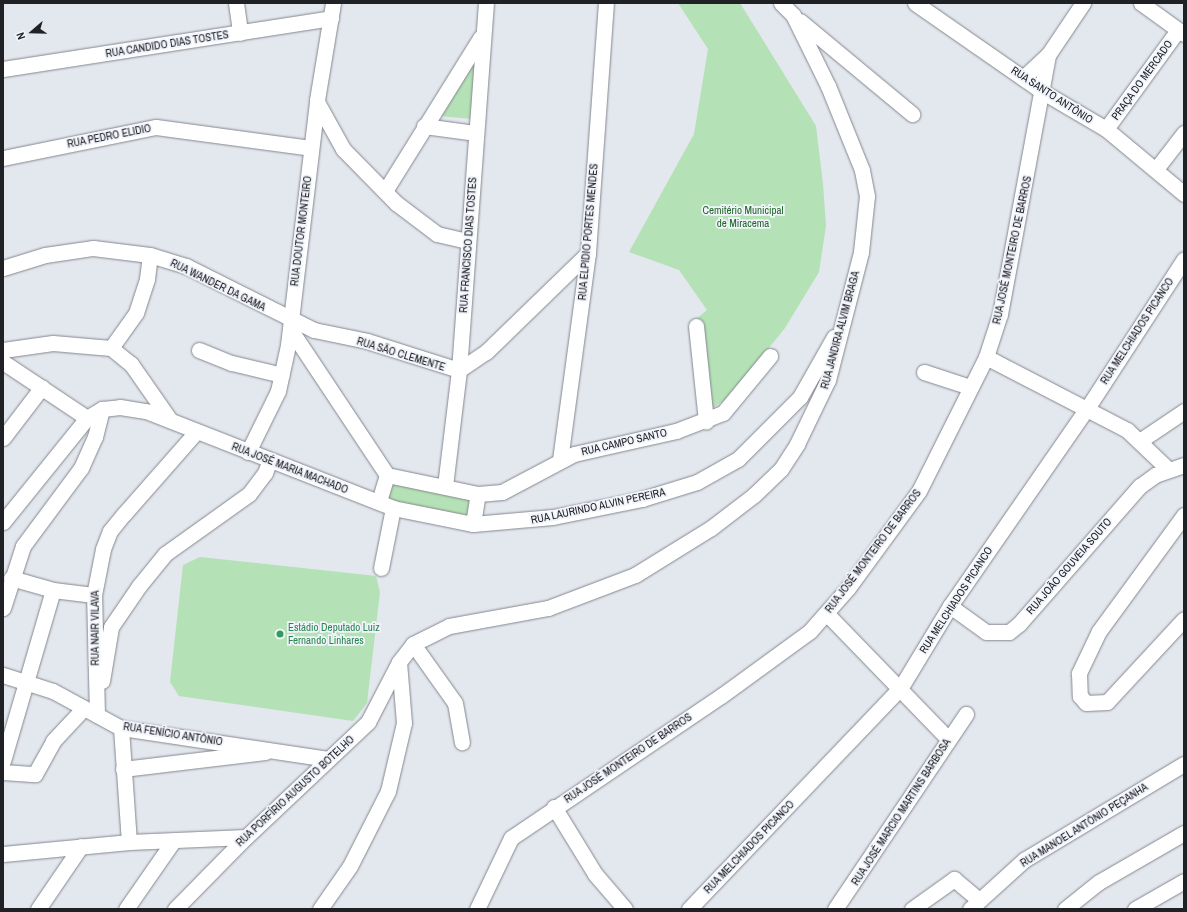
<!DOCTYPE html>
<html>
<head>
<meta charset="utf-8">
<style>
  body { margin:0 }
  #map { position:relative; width:1187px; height:912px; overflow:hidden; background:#e3e7ee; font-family:"Archivo Narrow",sans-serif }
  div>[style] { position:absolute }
  .green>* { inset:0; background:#b4e1b5 }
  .roads { filter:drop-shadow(0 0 1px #84878e) drop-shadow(0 0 1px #84878e) }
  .minor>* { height:15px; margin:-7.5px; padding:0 7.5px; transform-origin:7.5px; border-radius:7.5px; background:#fff }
  .dots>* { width:11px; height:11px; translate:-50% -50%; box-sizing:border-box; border:2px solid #f1f4fb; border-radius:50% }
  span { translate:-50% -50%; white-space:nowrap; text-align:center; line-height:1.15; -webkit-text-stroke:3.5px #f1f4fb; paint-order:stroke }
  .street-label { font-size:11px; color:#202124 }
  .park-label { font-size:11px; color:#216628 }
  .leisure-label { font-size:11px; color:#27864d }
  .left { translate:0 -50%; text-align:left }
  .frame { position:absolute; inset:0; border:4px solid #202124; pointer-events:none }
  .north { position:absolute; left:12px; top:12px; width:40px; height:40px; -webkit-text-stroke:3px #f1f4fb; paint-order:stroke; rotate:250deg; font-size:11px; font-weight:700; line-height:16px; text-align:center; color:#202124 }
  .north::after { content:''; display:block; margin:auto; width:14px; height:18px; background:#202124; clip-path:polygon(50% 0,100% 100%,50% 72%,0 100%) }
</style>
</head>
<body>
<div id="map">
  <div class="green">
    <div style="clip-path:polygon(678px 3px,740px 3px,816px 126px,823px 184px,826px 226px,819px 272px,785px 328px,728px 398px,712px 408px,695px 320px,707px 310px,679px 270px,629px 252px,694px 134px,708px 49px)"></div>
    <div style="clip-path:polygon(477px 58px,473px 119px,438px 116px)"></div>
    <div style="clip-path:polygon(393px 474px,475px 495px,472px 520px,384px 500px)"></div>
    <div style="clip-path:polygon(200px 557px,376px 576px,380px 592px,367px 703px,353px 721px,179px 696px,170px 682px,183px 565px)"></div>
  </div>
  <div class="roads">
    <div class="minor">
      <div style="left:236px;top:3px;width:30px;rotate:82deg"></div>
      <div style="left:915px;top:3px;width:156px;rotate:34.8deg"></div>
      <div style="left:1043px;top:92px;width:73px;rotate:30.4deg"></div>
      <div style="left:1106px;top:129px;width:102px;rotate:39.8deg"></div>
      <div style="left:1141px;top:3px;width:53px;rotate:35.8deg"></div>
      <div style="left:800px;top:21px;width:146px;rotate:39.7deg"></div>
      <div style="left:3px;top:69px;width:332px;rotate:-8.8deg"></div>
      <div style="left:1023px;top:78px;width:34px;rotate:-43deg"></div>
      <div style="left:1048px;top:55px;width:63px;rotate:-56.1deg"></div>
      <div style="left:317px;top:102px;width:54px;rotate:61deg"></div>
      <div style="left:343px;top:149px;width:76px;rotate:45.5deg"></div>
      <div style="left:396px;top:203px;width:51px;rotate:37.1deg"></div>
      <div style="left:437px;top:234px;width:32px;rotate:13deg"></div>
      <div style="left:424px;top:126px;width:51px;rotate:7.8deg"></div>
      <div style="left:1106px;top:129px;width:122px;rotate:-54deg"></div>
      <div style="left:3px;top:158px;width:156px;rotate:-11.5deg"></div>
      <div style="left:156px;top:127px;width:156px;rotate:7.7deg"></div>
      <div style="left:1156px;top:169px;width:46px;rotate:-52.1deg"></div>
      <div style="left:385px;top:191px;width:181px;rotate:-58.1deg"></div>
      <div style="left:3px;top:268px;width:44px;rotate:-17.2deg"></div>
      <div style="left:45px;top:255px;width:49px;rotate:-8.3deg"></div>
      <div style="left:93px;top:248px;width:57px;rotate:7deg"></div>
      <div style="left:150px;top:255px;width:38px;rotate:17deg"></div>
      <div style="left:186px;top:266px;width:143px;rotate:26.6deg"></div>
      <div style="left:314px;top:330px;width:54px;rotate:11.7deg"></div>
      <div style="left:367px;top:341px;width:96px;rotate:17.5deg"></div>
      <div style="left:459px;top:370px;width:32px;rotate:-34deg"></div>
      <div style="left:486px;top:352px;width:142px;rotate:-44.1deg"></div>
      <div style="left:696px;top:326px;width:96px;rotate:84deg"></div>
      <div style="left:290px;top:329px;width:175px;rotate:56.4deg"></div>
      <div style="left:387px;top:475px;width:28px;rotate:107deg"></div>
      <div style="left:111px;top:348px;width:43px;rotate:-54.5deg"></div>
      <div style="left:136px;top:313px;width:36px;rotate:-72deg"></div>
      <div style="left:147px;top:279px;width:24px;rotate:-83deg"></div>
      <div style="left:3px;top:350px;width:50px;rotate:-8deg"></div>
      <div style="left:53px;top:343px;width:58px;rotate:4.9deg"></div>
      <div style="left:111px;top:348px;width:26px;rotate:39deg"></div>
      <div style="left:131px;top:364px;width:68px;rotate:55.1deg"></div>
      <div style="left:199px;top:350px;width:35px;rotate:22deg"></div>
      <div style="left:232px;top:363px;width:51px;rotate:13.5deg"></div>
      <div style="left:986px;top:357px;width:159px;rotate:27.4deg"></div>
      <div style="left:1127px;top:430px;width:57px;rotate:43.6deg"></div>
      <div style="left:3px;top:362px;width:101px;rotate:33.7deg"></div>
      <div style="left:924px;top:372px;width:48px;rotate:18.1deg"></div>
      <div style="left:3px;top:438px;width:64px;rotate:-52.6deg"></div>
      <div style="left:1141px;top:440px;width:52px;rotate:-34deg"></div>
      <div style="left:248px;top:452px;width:68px;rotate:-63.8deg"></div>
      <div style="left:278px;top:391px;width:47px;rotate:-77.7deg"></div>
      <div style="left:288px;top:345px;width:247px;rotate:-83.2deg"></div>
      <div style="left:317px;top:100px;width:98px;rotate:-80.6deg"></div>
      <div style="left:560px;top:460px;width:209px;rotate:-82.3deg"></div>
      <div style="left:588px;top:253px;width:251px;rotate:-85.9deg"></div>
      <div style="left:387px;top:475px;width:93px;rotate:11.8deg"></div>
      <div style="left:478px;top:494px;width:24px;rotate:-5deg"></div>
      <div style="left:502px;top:492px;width:81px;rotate:-27.8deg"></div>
      <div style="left:574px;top:454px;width:105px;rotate:-12.7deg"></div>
      <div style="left:676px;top:431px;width:50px;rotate:-21deg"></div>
      <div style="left:723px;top:413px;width:74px;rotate:-50.5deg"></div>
      <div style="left:445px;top:486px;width:117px;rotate:-83.1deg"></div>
      <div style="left:459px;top:370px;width:368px;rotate:-85.8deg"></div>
      <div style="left:1184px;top:515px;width:144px;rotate:126.2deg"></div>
      <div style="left:1099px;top:631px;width:47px;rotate:115.5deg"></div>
      <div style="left:1079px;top:673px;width:23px;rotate:88deg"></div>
      <div style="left:1080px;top:696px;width:9px;rotate:49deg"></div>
      <div style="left:1086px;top:703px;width:21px;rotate:-3deg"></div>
      <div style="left:1107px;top:702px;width:113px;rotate:-47.1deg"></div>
      <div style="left:3px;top:522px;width:134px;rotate:-51.1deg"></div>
      <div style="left:87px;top:418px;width:17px;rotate:-31deg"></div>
      <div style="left:102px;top:409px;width:18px;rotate:-6deg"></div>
      <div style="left:120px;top:407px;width:26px;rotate:9deg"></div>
      <div style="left:146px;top:411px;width:265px;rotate:21.4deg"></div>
      <div style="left:393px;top:508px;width:82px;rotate:11.3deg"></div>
      <div style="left:473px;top:524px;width:80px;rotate:-5deg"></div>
      <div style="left:553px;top:517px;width:91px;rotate:-11.4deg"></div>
      <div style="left:642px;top:499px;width:58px;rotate:-17.2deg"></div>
      <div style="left:697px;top:482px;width:47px;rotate:-29.3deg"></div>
      <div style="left:738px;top:459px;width:88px;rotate:-45deg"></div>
      <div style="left:800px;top:397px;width:69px;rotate:-60.5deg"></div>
      <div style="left:473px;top:524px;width:30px;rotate:-81deg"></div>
      <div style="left:381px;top:568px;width:61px;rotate:-78.7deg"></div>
      <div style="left:11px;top:578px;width:44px;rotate:15.9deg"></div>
      <div style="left:53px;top:590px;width:41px;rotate:7deg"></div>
      <div style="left:950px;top:606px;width:44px;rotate:35.8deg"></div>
      <div style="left:986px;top:632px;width:23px"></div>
      <div style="left:1009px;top:632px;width:13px;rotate:-39deg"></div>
      <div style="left:1019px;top:624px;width:184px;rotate:-48.8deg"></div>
      <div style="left:1140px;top:486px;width:19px;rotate:-36deg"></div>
      <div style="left:1155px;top:475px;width:31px;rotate:-19deg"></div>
      <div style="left:3px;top:608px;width:65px;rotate:-72.1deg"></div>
      <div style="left:23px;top:546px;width:97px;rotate:-53.4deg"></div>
      <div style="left:81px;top:468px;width:34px;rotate:-66deg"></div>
      <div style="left:95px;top:437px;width:29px;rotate:-76deg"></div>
      <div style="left:827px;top:614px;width:174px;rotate:45.9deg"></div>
      <div style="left:413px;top:644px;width:72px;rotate:54.6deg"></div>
      <div style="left:455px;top:703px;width:40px;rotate:80deg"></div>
      <div style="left:3px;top:675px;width:52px;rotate:17.7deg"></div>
      <div style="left:53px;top:691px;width:77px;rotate:28.6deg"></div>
      <div style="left:121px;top:728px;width:209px;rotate:8.5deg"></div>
      <div style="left:102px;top:681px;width:55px;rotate:-80.5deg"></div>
      <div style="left:111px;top:627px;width:50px;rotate:-55.7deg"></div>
      <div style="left:139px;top:586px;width:41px;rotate:-50.9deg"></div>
      <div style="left:165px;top:554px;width:103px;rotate:-35.5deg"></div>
      <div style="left:249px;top:494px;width:26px;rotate:-53deg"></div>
      <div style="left:265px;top:473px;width:12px;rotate:-70deg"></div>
      <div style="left:97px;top:715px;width:120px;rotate:-91.4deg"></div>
      <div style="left:94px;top:595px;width:47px;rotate:-78.9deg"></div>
      <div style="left:103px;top:549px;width:19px;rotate:-69deg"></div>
      <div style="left:110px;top:531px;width:22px;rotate:-51deg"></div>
      <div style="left:124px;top:514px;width:109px;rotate:-48.7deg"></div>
      <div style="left:121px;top:728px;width:114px;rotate:86deg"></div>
      <div style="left:3px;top:761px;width:178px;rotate:-73.7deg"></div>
      <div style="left:123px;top:769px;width:143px;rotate:-6.8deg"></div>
      <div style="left:3px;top:772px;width:32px;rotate:4deg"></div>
      <div style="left:35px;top:774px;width:38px;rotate:-61deg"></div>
      <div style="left:53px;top:741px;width:45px;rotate:-46.8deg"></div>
      <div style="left:554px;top:807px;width:79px;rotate:58.5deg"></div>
      <div style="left:595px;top:874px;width:46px;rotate:49.4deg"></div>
      <div style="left:3px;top:854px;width:127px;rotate:-5.4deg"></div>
      <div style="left:129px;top:842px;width:117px;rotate:-2.4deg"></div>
      <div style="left:38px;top:909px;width:76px;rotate:-55.7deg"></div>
      <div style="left:126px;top:909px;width:84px;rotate:-55.2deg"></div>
      <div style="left:175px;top:909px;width:101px;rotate:-45.4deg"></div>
      <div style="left:246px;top:837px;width:168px;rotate:-43.3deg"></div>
      <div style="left:368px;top:722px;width:68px;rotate:-62.7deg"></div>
      <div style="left:399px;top:662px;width:23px;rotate:-52deg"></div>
      <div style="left:413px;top:644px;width:40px;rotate:-26.6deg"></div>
      <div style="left:449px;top:626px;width:101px;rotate:-10.3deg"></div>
      <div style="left:548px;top:608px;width:93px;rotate:-20.8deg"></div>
      <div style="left:635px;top:575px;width:89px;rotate:-31.7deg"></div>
      <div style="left:711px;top:528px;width:54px;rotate:-37.5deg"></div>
      <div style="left:754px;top:495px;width:37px;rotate:-44deg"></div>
      <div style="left:781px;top:469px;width:30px;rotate:-57deg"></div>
      <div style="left:797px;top:444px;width:71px;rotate:-64.2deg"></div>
      <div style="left:828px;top:380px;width:132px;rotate:-75.5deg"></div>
      <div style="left:861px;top:252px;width:56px;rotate:-83.9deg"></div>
      <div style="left:867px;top:196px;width:26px;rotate:-101deg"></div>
      <div style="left:862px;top:170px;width:91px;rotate:-112deg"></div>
      <div style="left:828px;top:86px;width:79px;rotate:-116.2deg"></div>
      <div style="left:793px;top:15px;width:17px;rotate:-135deg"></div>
      <div style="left:320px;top:909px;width:52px;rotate:-55.1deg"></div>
      <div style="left:350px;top:866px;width:84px;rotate:-63.1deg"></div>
      <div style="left:388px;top:791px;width:70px;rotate:-76.8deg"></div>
      <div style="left:404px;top:723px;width:61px;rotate:-94.7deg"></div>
      <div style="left:477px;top:909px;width:79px;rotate:-64.4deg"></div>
      <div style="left:511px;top:838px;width:254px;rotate:-34.1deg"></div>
      <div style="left:721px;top:696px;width:110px;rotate:-36.1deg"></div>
      <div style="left:810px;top:631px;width:57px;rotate:-48.5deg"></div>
      <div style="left:848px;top:588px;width:120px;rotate:-53.8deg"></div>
      <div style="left:919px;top:491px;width:150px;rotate:-63.4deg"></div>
      <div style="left:986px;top:357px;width:45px;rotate:-72deg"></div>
      <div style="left:1000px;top:314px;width:263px;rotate:-79.5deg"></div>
      <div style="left:689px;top:909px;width:307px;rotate:-46.3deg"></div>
      <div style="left:901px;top:687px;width:95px;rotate:-58.8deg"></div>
      <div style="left:950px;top:606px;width:242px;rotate:-55.3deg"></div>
      <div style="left:1088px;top:407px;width:176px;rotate:-57deg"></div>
      <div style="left:835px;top:909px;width:235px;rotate:-56.1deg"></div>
      <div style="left:912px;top:909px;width:52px;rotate:-35.5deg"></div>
      <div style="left:954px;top:879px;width:33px;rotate:40deg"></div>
      <div style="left:970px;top:909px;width:73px;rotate:-42.2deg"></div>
      <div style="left:1024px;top:860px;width:187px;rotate:-31deg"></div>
      <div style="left:1065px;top:909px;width:43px;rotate:-38.5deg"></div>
      <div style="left:1099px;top:882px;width:98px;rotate:-30deg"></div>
      <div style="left:1135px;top:909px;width:56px;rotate:-29.7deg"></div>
    </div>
  </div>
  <div class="dots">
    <div style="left:280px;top:634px;background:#2e9e5b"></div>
  </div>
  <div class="street-label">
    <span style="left:167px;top:44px;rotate:-9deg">RUA CANDIDO DIAS TOSTES</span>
    <span style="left:1142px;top:80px;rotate:-54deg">PRAÇA DO MERCADO</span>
    <span style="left:1052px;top:95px;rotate:33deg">RUA SANTO ANTÔNIO</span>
    <span style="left:109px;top:136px;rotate:-11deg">RUA PEDRO ELIDIO</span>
    <span style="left:301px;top:231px;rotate:-83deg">RUA DOUTOR MONTEIRO</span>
    <span style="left:588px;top:232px;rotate:-85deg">RUA ELPIDIO PORTES MENDES</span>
    <span style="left:468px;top:245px;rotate:-86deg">RUA FRANCISCO DIAS TOSTES</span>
    <span style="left:1012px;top:250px;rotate:-78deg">RUA JOSÉ MONTEIRO DE BARROS</span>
    <span style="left:218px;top:285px;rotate:26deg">RUA WANDER DA GAMA</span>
    <span style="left:840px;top:330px;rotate:-75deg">RUA JANDIRA ALVIM BRAGA</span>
    <span style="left:1137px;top:331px;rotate:-57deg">RUA MELCHIADOS PICANCO</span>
    <span style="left:401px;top:354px;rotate:17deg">RUA SÃO CLEMENTE</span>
    <span style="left:624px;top:442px;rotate:-13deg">RUA CAMPO SANTO</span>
    <span style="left:290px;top:468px;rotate:21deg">RUA JOSÉ MARIA MACHADO</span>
    <span style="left:598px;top:506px;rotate:-12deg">RUA LAURINDO ALVIN PEREIRA</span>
    <span style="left:873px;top:551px;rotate:-53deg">RUA JOSÉ MONTEIRO DE BARROS</span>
    <span style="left:1069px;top:566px;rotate:-49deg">RUA JOÃO GOUVEIA SOUTO</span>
    <span style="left:956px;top:600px;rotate:-57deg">RUA MELCHIADOS PICANCO</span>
    <span style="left:95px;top:628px;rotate:-90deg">RUA NAIR VILAVA</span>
    <span style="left:173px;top:734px;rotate:9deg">RUA FENÍCIO ANTÔNIO</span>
    <span style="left:628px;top:758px;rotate:-34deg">RUA JOSÉ MONTEIRO DE BARROS</span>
    <span style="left:295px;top:791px;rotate:-43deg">RUA PORFÍRIO AUGUSTO BOTELHO</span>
    <span style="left:901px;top:812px;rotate:-57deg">RUA JOSÉ MARCIO MARTINS BARBOSA</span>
    <span style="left:1084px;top:825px;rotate:-32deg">RUA MANOEL ANTÔNIO PEÇANHA</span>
    <span style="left:749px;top:847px;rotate:-46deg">RUA MELCHIADOS PICANCO</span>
  </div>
  <div class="park-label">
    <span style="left:743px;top:217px">Cemitério Municipal<br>de Miracema</span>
  </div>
  <div class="leisure-label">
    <span class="left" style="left:288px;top:634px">Estádio Deputado Luiz<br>Fernando Linhares</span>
  </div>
  <div class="frame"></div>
  <div class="north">N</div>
</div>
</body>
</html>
